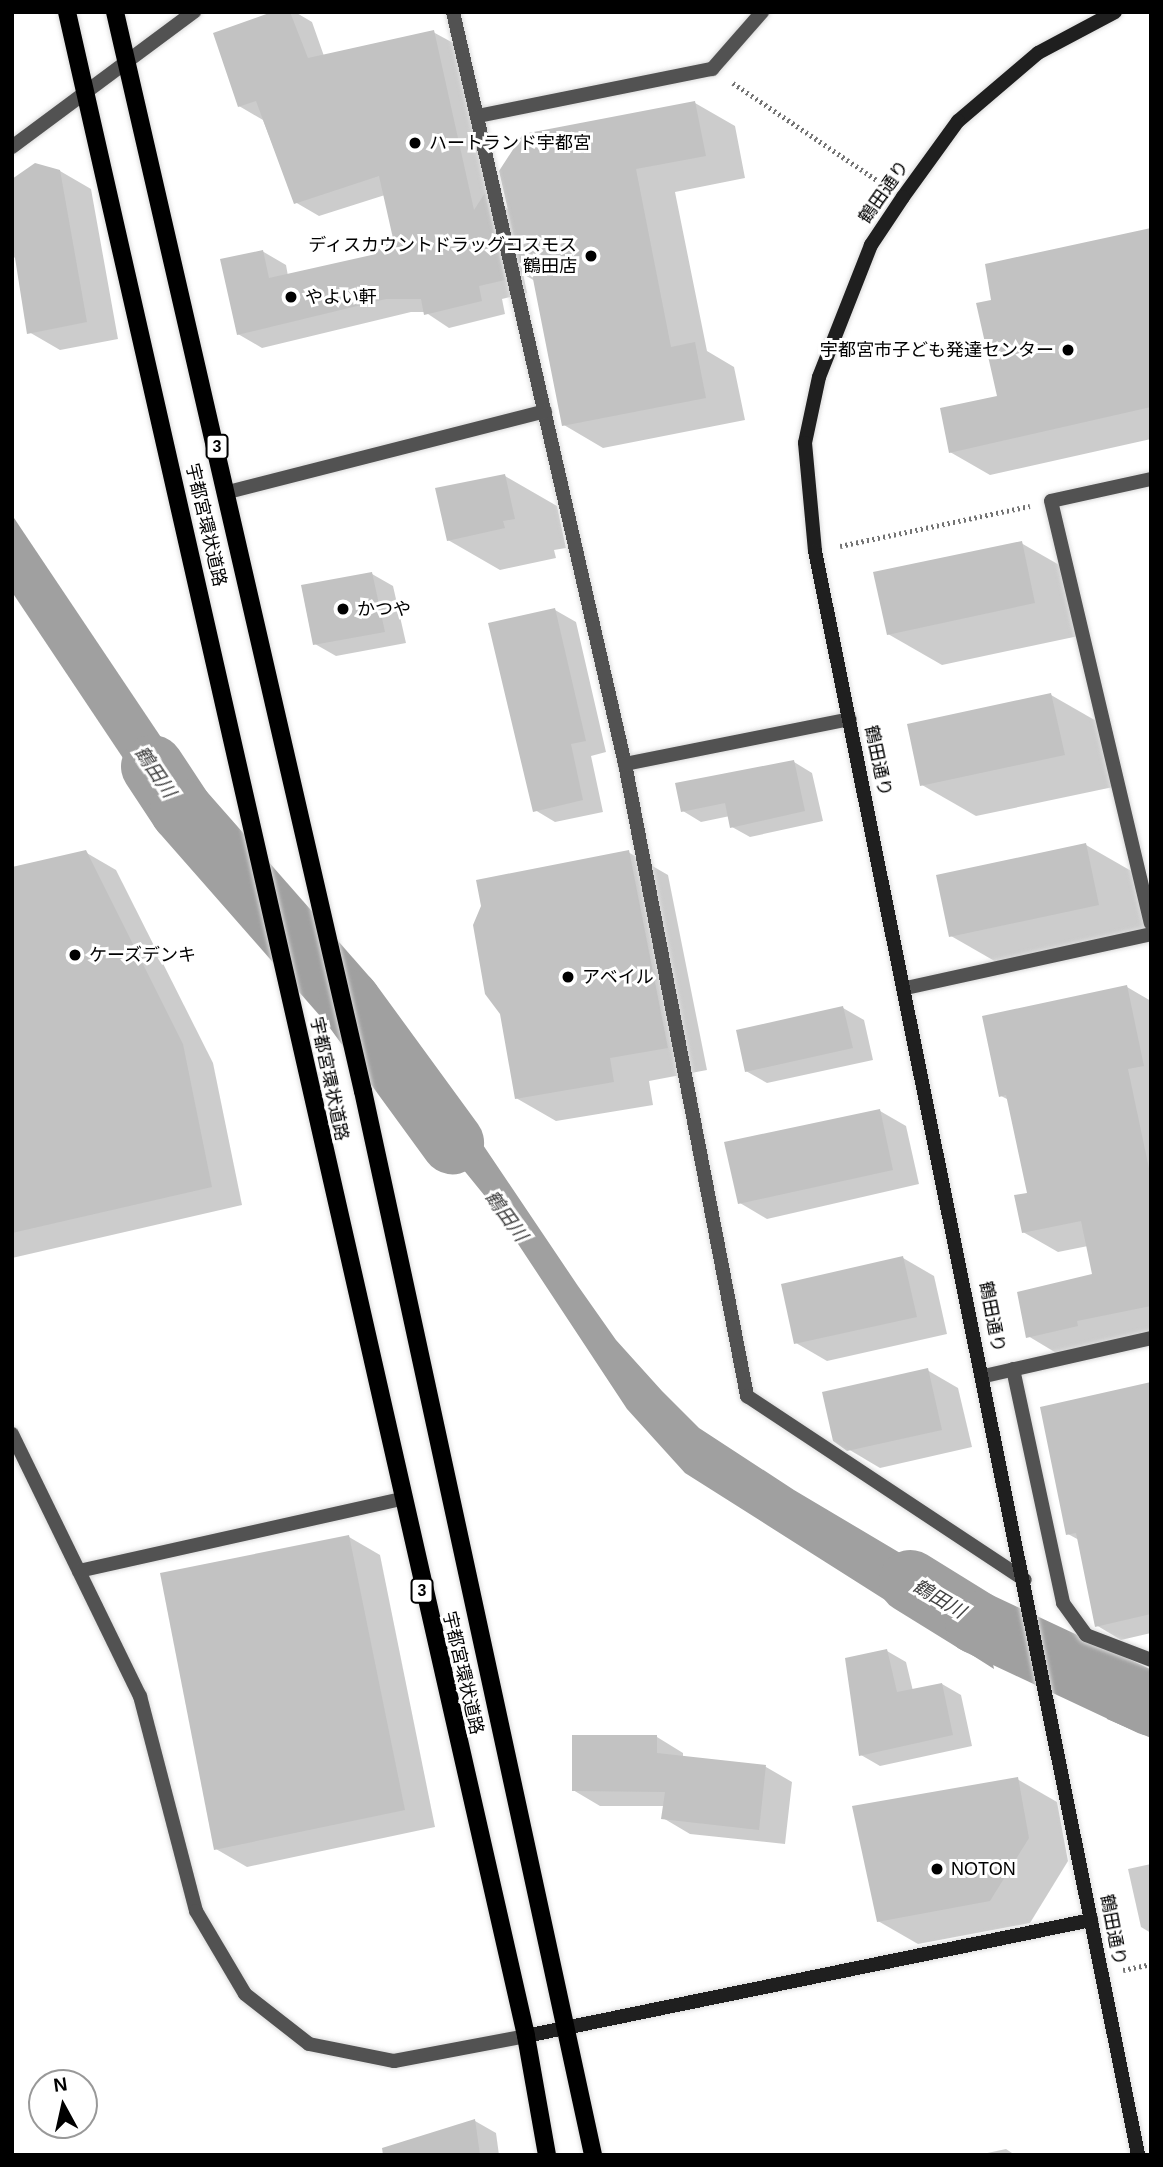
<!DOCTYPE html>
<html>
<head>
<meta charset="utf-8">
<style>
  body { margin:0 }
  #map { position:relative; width:1163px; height:2167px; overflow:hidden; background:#fff; font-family:Arial,"Noto Sans JP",sans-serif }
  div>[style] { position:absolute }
  .water>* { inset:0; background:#a0a0a0 }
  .shadow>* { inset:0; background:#0003 }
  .river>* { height:63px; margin:-31.5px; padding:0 31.5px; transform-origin:31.5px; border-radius:31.5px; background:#a0a0a0 }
  .building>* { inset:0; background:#c2c2c2 }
  .path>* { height:4.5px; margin-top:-2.25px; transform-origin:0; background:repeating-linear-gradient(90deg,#747474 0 2px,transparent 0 5.5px) }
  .roads { filter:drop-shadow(0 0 2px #dbdbdb) drop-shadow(0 0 2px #dbdbdb) }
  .street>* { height:14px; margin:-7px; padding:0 7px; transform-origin:7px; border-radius:7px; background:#525252 }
  .secondary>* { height:14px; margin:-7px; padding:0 7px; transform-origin:7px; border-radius:7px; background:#1f1f1f }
  .primary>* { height:18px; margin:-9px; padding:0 9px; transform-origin:9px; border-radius:9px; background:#000 }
  .dots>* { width:19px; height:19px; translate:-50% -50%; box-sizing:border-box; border:4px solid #fff; border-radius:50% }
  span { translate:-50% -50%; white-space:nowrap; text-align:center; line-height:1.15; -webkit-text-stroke:6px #fff; paint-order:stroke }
  .shield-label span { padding:2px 5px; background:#fff; border:2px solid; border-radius:5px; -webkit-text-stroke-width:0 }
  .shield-label { font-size:16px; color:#000; font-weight:700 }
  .poi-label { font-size:18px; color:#000 }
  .left { translate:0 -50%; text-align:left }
  .right { translate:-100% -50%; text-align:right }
  .street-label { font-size:18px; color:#000 }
  .water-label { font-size:19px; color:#414141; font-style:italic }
  .frame { position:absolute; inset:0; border:14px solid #000; pointer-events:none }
  .north { position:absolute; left:28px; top:2069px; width:70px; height:70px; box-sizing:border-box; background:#fff; border:2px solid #999; border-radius:50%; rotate:352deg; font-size:19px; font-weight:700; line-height:28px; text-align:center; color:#000 }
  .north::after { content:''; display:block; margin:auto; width:24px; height:32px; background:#000; clip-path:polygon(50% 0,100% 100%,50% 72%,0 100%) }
</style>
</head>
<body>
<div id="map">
  <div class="water">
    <div style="clip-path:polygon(12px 515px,193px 785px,206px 860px,143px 788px,12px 592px)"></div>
    <div style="clip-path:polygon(386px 1001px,578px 1286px,616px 1340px,662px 1391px,699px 1428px,794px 1490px,981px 1601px,994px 1669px,685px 1473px,627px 1409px,493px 1206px,406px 1099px)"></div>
    <div style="clip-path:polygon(1099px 1673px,1151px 1695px,1151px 1738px,1107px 1719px)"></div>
  </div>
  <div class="shadow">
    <div style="clip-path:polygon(277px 12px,295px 12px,312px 22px,324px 56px,433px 32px,457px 45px,491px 199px,510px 210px,695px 103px,735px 126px,745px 178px,675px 192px,707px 351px,734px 367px,745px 420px,603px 448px,564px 425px,535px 281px,523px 274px,527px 293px,502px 299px,505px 314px,449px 328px,425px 312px,411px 312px,262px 348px,238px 334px,262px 251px,286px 265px,288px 276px,378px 255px,396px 244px,385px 195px,319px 216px,295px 202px,263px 120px,239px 106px)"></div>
    <div style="clip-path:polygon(60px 171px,91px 189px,118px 339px,60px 350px,29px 332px,17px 259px,12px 256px,12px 181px)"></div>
    <div style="clip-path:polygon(1151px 229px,1151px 439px,990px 475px,950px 452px,999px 398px,993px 301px)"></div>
    <div style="clip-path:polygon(505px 476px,557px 506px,566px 548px,554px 550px,556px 558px,500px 570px,448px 540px)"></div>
    <div style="clip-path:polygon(1021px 543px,1075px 574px,1088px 634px,942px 665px,888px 634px)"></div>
    <div style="clip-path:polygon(372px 574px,393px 586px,406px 643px,336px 656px,315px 644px)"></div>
    <div style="clip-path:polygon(555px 610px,576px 622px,606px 752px,591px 756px,603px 812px,555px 822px,535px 810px)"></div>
    <div style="clip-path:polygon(1051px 695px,1105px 726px,1118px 786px,976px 816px,922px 785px)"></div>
    <div style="clip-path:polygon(794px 762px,812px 773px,823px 821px,750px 837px,732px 827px,730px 816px,701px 822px,683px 811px)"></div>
    <div style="clip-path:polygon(1086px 845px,1140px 876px,1151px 928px,1005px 967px,951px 936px)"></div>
    <div style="clip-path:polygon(85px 852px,116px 870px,213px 1063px,242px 1205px,12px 1258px,12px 868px)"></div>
    <div style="clip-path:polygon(628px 852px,668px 875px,707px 1070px,649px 1081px,653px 1105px,556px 1121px,516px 1098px,501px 1013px)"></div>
    <div style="clip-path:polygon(1127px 987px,1151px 1001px,1151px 1333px,1063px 1357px,1028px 1336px,1094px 1275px,1088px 1246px,1058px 1252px,1023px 1232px,1029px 1194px,1009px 1100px,1001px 1096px)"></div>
    <div style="clip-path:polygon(843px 1008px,864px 1020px,873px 1060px,767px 1083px,746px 1071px)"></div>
    <div style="clip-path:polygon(880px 1111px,906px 1126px,919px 1184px,767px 1219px,740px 1203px)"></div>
    <div style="clip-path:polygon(903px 1258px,934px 1276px,947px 1334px,827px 1361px,796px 1343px)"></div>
    <div style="clip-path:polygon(927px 1370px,958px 1388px,972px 1447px,880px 1468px,848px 1449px)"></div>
    <div style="clip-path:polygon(1151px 1384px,1151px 1633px,1121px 1640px,1096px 1625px,1079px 1540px,1068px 1534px)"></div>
    <div style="clip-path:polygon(349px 1537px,380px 1555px,435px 1827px,247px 1867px,216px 1849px)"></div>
    <div style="clip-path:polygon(887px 1651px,906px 1662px,913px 1691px,942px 1684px,961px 1695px,972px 1746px,880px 1766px,861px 1755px)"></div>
    <div style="clip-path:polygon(657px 1737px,683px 1753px,683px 1758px,766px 1767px,792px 1782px,785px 1844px,690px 1834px,663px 1818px,665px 1806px,600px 1806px,573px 1790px)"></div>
    <div style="clip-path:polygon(1017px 1779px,1057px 1802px,1068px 1861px,1030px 1923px,918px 1944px,878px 1921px)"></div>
    <div style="clip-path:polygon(1151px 1864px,1151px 1933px,1141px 1927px,1128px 1869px)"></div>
    <div style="clip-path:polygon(475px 2121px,496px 2133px,499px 2155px,396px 2155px)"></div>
    <div style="clip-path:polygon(1006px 2149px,1015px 2155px,978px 2155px)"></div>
  </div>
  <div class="river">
    <div style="left:152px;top:766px;width:53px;rotate:56.6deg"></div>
    <div style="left:181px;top:810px;width:254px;rotate:48.7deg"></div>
    <div style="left:349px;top:1001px;width:175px;rotate:53.9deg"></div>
    <div style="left:910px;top:1581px;width:78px;rotate:31.8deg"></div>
    <div style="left:976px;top:1622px;width:193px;rotate:25.1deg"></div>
  </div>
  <div class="building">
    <div style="clip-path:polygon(272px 12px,290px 12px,308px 58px,434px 30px,474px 210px,485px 193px,505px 280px,479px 286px,482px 301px,424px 315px,421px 299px,386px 299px,237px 335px,220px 259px,263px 250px,269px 278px,376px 254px,374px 247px,394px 243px,379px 176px,294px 204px,256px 101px,238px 107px,213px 33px)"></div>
    <div style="clip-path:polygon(695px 101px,706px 156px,636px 169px,671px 347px,695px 342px,706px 398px,562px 426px,532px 274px,523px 276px,499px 171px,523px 134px)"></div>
    <div style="clip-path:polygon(35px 163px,60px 170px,87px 322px,27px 334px,12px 239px,12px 179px)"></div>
    <div style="clip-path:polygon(1151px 228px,1151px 407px,949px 453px,940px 408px,997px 396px,976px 303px,991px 300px,985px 264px)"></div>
    <div style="clip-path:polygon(505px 474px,515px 519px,503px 521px,505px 528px,447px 541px,435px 488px)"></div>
    <div style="clip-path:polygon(1022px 541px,1035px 603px,887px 635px,873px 572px)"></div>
    <div style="clip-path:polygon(372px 572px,385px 632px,313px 645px,301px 585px)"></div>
    <div style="clip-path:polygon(555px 608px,586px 741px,571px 744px,583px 800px,533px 812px,488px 623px)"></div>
    <div style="clip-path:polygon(1051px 693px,1065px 755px,920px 786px,907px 724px)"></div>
    <div style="clip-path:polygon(794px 760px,805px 811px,730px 828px,725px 803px,681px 812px,675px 783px)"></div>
    <div style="clip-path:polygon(1086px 843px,1099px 905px,949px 937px,936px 875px)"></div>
    <div style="clip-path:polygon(86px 850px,183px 1044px,212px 1187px,12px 1233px,12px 867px)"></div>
    <div style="clip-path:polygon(629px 850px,668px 1048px,610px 1058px,614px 1082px,515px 1099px,500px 1014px,485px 994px,473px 925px,481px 906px,476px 880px)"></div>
    <div style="clip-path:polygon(1127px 985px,1144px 1066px,1128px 1069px,1151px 1178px,1151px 1306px,1077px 1321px,1078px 1326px,1026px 1338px,1017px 1292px,1092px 1274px,1081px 1221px,1022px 1233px,1014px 1195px,1027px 1193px,1006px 1095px,999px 1097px,982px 1016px)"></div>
    <div style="clip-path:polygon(843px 1006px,853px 1048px,745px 1072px,736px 1030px)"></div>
    <div style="clip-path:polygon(880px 1109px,893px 1170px,738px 1204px,724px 1142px)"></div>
    <div style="clip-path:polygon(903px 1256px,917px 1317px,794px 1344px,781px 1284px)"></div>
    <div style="clip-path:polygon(928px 1368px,942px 1430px,847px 1451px,833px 1441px,822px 1392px)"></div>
    <div style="clip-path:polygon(1151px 1382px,1151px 1614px,1095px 1627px,1076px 1533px,1066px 1535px,1040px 1407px)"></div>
    <div style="clip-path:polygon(349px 1535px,405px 1810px,214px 1850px,160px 1573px)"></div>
    <div style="clip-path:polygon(887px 1649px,897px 1692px,942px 1683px,953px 1735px,859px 1756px,845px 1658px)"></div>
    <div style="clip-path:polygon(572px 1735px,657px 1735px,657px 1753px,766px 1765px,759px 1830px,661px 1819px,665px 1792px,572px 1791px)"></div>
    <div style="clip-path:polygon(1018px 1777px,1029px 1838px,990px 1901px,877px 1922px,852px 1806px)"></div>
    <div style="clip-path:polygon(475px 2119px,480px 2155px,383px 2155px,382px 2148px)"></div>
  </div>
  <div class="path">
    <div style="left:733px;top:83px;width:181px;rotate:34deg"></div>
    <div style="left:840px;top:546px;width:194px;rotate:-11.9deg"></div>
    <div style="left:1123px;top:1970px;width:29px;rotate:-12deg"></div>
  </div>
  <div class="roads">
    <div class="street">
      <div style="left:453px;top:12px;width:771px;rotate:77.12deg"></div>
      <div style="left:625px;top:764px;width:644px;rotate:79.07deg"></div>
      <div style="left:747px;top:1396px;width:333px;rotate:33.5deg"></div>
      <div style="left:478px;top:116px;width:239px;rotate:-11.4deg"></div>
      <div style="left:712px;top:69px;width:76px;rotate:-48.7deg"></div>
      <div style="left:12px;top:147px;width:227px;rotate:-36.6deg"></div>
      <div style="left:1151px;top:479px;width:102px;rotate:167.6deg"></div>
      <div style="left:1051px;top:501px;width:434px;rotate:76.7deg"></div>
      <div style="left:228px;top:492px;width:327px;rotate:-14.3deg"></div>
      <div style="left:625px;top:764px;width:229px;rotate:-11.3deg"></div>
      <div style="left:906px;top:988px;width:251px;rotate:-12.4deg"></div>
      <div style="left:1013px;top:1369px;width:239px;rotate:77.9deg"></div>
      <div style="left:1063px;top:1603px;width:39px;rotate:54deg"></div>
      <div style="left:1086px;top:1635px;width:70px;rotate:21deg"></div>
      <div style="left:984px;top:1376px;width:171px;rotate:-12.8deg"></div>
      <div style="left:12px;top:1434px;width:292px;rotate:64deg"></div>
      <div style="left:140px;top:1696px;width:222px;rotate:75.4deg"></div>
      <div style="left:196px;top:1911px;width:96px;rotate:59.4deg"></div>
      <div style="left:245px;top:1994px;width:81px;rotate:38deg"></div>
      <div style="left:309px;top:2044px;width:87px;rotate:11.3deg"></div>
      <div style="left:394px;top:2061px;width:134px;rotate:-10.7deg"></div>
      <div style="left:79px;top:1571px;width:330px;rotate:-12.6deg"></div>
    </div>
    <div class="secondary">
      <div style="left:1115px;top:12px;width:87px;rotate:152deg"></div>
      <div style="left:1038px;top:53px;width:105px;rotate:139.6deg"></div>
      <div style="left:958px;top:121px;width:94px;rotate:125.9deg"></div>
      <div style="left:903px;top:197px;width:58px;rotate:123.7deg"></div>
      <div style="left:871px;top:245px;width:142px;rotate:111.5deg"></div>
      <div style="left:819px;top:377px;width:67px;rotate:102deg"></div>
      <div style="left:805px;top:443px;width:108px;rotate:84.7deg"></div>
      <div style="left:815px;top:551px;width:1636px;rotate:78.61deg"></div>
      <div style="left:526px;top:2036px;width:577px;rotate:-11.6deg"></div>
    </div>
    <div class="primary">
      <div style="left:67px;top:12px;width:2075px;rotate:77.22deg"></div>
      <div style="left:526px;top:2036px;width:121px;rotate:80deg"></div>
      <div style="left:115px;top:12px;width:1107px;rotate:77.06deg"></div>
      <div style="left:363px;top:1091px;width:1089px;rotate:77.8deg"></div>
    </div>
  </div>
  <div class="dots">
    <div style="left:415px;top:143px;background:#000"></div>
    <div style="left:591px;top:256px;background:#000"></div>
    <div style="left:291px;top:297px;background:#000"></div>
    <div style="left:1068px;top:350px;background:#000"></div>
    <div style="left:343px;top:609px;background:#000"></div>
    <div style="left:75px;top:955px;background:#000"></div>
    <div style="left:568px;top:977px;background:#000"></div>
    <div style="left:937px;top:1869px;background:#000"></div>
  </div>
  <div class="shield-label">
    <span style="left:217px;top:447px">3</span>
    <span style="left:422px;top:1591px">3</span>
  </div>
  <div class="poi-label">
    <span class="left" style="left:429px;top:143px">ハートランド宇都宮</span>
    <span class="right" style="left:577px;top:256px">ディスカウントドラッグコスモス<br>鶴田店</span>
    <span class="left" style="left:305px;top:297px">やよい軒</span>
    <span class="right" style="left:1054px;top:350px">宇都宮市子ども発達センター</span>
    <span class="left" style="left:357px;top:609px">かつや</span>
    <span class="left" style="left:89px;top:955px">ケーズデンキ</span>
    <span class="left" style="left:582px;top:977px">アベイル</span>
    <span class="left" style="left:951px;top:1869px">NOTON</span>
  </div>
  <div class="street-label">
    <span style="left:884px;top:192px;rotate:-55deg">鶴田通り</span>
    <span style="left:206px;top:525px;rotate:77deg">宇都宮環状道路</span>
    <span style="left:878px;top:761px;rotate:78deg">鶴田通り</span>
    <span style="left:329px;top:1079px;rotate:78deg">宇都宮環状道路</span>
    <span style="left:992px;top:1317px;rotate:79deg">鶴田通り</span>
    <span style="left:463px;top:1673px;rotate:77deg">宇都宮環状道路</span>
    <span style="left:1113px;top:1930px;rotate:79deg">鶴田通り</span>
  </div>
  <div class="water-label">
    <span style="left:155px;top:772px;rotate:56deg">鶴田川</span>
    <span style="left:506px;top:1216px;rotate:54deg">鶴田川</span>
    <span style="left:939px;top:1599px;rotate:31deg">鶴田川</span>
  </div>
  <div class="frame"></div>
  <div class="north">N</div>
</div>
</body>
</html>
